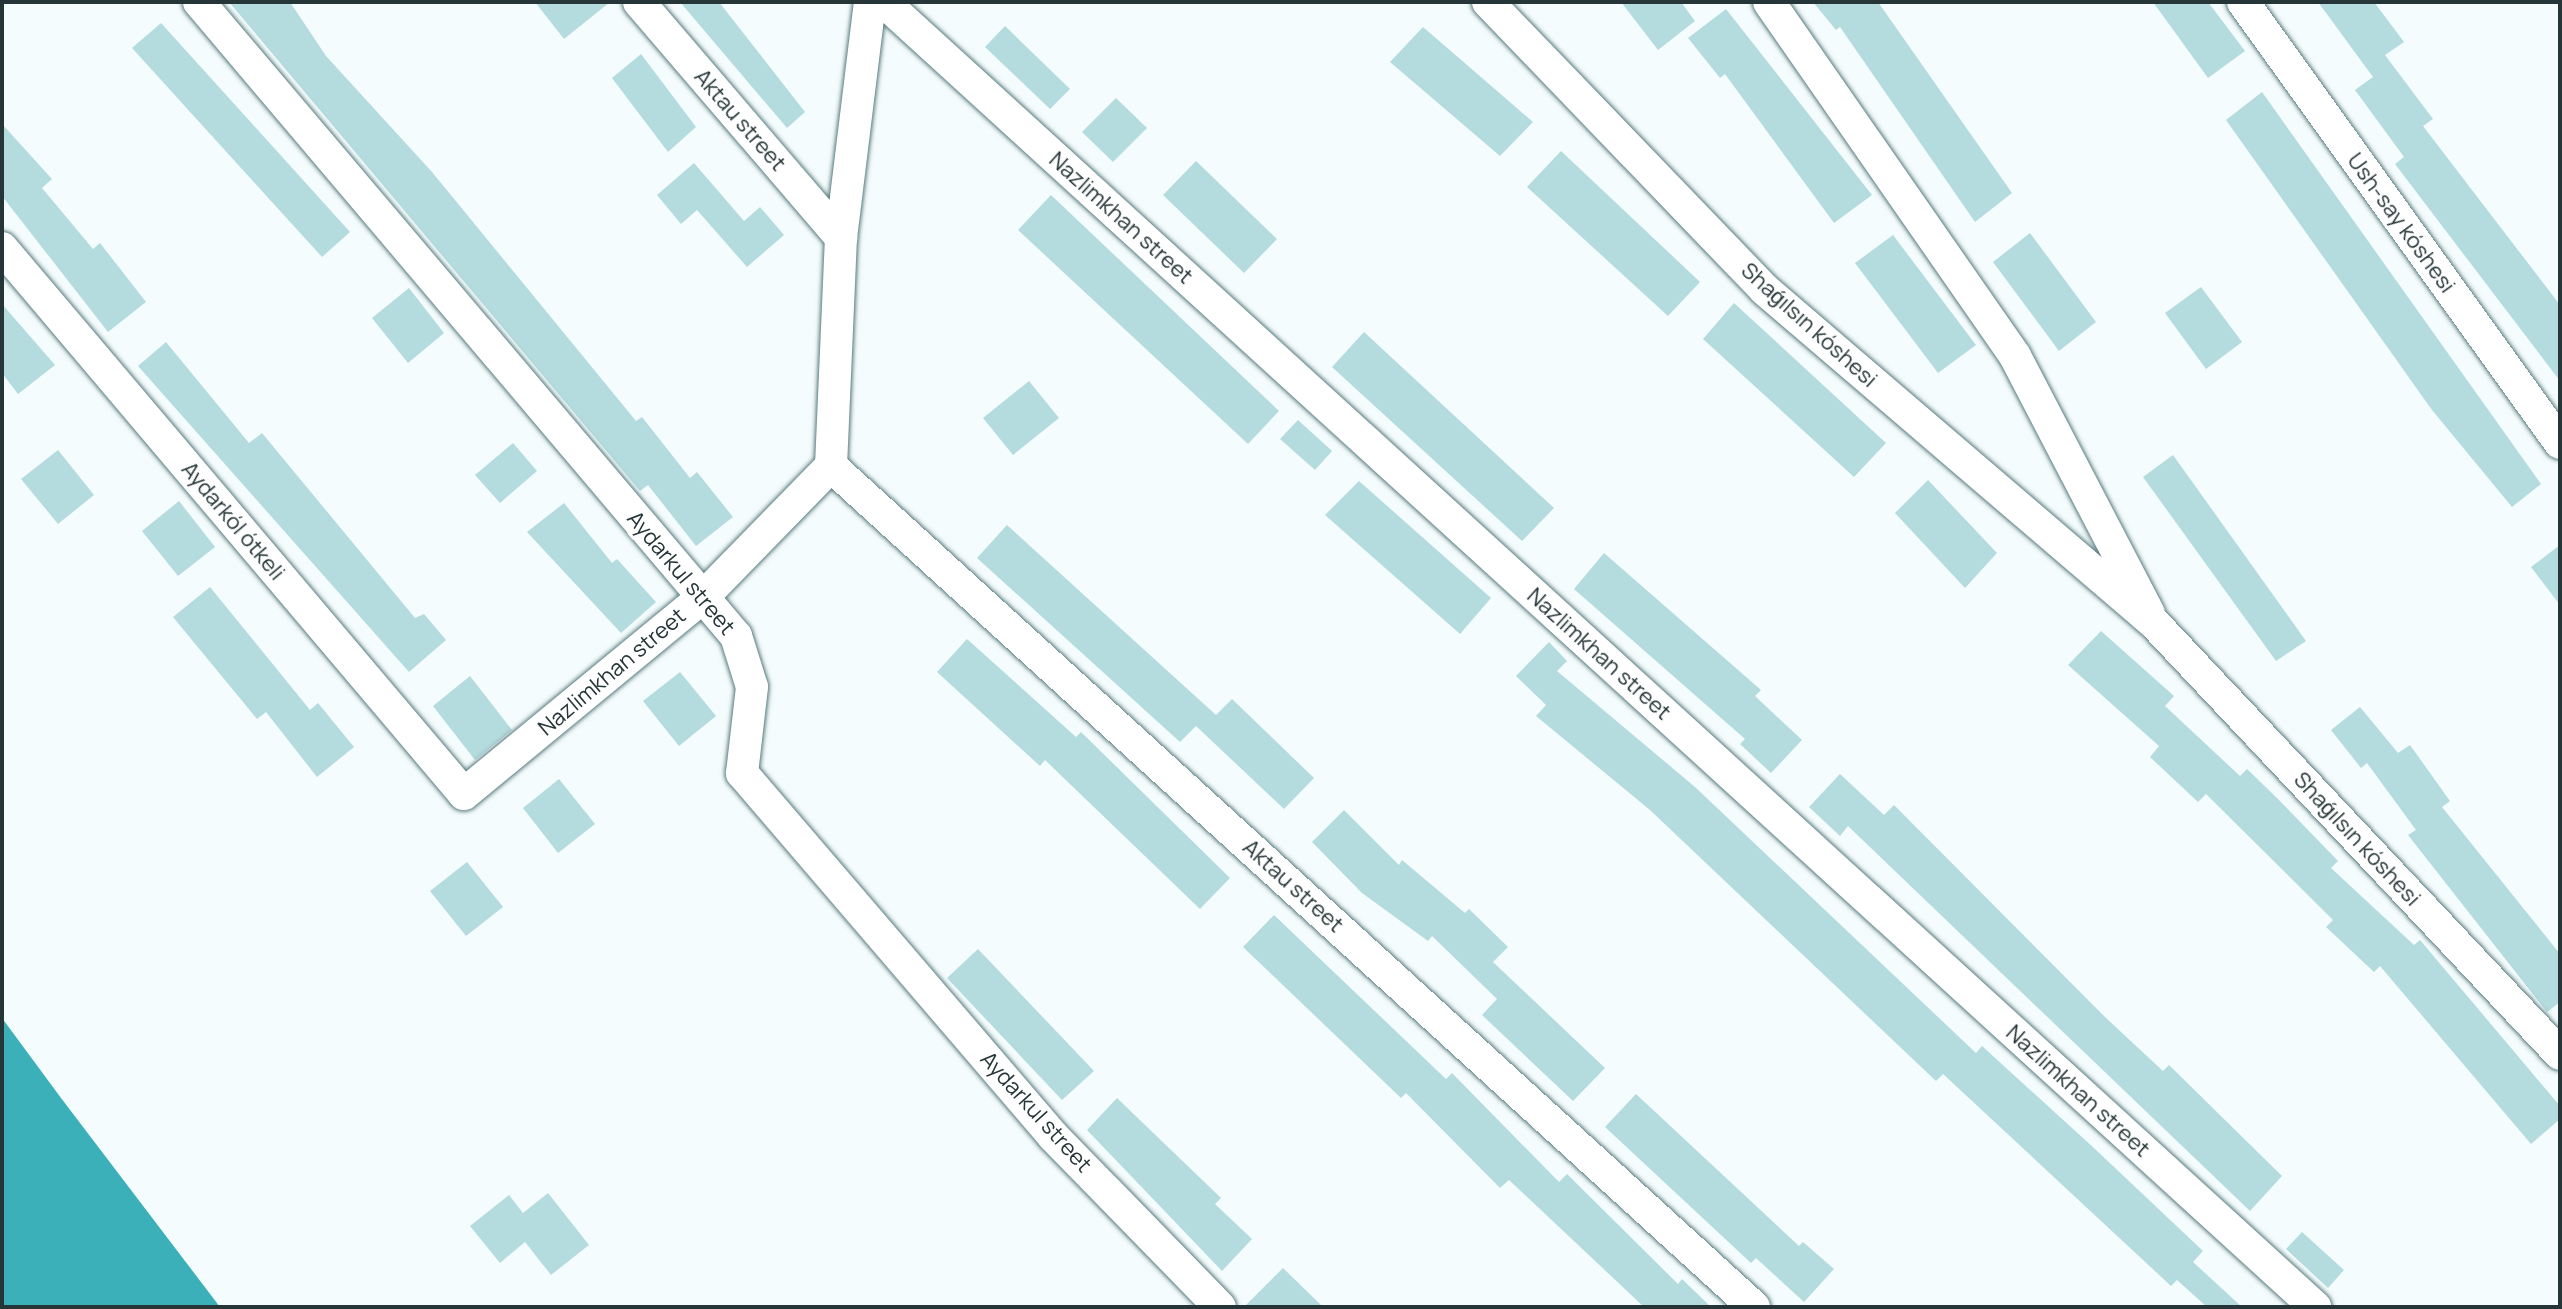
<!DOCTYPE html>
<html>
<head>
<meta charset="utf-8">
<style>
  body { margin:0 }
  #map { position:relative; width:2562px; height:1309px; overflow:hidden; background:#f5fcfd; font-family:Manrope,sans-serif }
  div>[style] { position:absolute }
  .water>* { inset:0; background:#3bb0b9 }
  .building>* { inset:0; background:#b4dbde }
  .roads { filter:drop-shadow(0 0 2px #577b7e) drop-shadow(0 0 2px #577b7e) }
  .minor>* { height:32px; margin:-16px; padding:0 16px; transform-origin:16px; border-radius:16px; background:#fff }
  span { translate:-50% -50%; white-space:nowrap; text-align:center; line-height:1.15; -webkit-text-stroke:6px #fff; paint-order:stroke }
  .street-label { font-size:22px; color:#263537 }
  .frame { position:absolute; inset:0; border:4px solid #263537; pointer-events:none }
</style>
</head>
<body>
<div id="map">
  <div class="water">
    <div style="clip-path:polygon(2px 1018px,61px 1098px,220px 1307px,2px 1307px)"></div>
  </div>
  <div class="building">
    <div style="clip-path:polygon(229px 2px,290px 2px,326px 56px,432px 172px,636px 421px,642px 417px,690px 478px,697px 472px,733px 517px,696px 546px,648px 485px,640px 491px)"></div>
    <div style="clip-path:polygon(535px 2px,610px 2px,564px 39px)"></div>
    <div style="clip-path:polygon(680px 2px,719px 2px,805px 112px,787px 128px)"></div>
    <div style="clip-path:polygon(1621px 2px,1681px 2px,1695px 21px,1658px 50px)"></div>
    <div style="clip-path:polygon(1813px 2px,1878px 2px,2012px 193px,1975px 222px,1840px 27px,1836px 30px)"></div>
    <div style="clip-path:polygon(2153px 2px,2208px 2px,2245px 51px,2208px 78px)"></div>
    <div style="clip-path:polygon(2318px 2px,2374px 2px,2404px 42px,2385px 55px,2433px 119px,2423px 126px,2560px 305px,2560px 381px,2395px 164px,2404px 157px,2355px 90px,2373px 77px)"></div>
    <div style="clip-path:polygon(1726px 9px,1872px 195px,1834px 223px,1725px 74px,1720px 78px,1688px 38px)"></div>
    <div style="clip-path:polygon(161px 23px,350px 232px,322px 257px,132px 48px)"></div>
    <div style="clip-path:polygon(1005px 26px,1070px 89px,1050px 109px,985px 47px)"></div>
    <div style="clip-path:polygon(1423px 27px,1533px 122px,1500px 156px,1390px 62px)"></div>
    <div style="clip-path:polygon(641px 54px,696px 127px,668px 152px,612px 78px)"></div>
    <div style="clip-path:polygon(2262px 92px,2541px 484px,2512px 507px,2432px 410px,2226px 120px)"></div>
    <div style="clip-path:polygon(1116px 98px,1147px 128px,1113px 162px,1082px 132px)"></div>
    <div style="clip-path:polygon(2px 124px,52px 179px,42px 188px,93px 249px,100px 243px,146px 302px,108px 332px,2px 196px)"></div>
    <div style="clip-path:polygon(1561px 151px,1700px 282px,1668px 316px,1527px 187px)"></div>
    <div style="clip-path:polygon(1196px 161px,1277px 239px,1244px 273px,1163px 195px)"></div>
    <div style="clip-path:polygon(694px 163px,744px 221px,760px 207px,784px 235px,747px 267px,697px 210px,681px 224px,657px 195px)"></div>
    <div style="clip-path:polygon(1051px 195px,1279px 411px,1248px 444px,1018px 230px)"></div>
    <div style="clip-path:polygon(2030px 233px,2096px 322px,2059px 351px,1993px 262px)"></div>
    <div style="clip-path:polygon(1893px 235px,1976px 345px,1938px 373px,1855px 263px)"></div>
    <div style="clip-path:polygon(2201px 287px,2242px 342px,2206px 369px,2165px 313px)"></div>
    <div style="clip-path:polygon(409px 288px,444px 333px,408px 363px,372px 318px)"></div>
    <div style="clip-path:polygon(1734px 303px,1886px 443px,1854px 477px,1703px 339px)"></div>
    <div style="clip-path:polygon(2px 304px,55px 365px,18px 394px,2px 373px)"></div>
    <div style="clip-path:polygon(1364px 332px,1554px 508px,1522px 541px,1332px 367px)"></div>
    <div style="clip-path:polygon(166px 342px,249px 443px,262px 433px,415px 618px,424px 614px,446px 640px,409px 672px,138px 366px)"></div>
    <div style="clip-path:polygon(1029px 381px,1059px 418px,1013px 455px,983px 418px)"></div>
    <div style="clip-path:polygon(1298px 420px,1332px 451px,1315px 470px,1280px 439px)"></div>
    <div style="clip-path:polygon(513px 443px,537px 471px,500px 503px,475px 475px)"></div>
    <div style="clip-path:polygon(58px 450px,94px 495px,58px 524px,21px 479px)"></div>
    <div style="clip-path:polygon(2173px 455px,2306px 641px,2276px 661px,2143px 477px)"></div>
    <div style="clip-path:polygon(1928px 480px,1997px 553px,1965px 588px,1895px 513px)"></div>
    <div style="clip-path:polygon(1359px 481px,1491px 598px,1460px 634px,1325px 515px)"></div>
    <div style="clip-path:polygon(179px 501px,215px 547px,178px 576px,142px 531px)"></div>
    <div style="clip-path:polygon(564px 503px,612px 563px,617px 559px,656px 602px,621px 633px,527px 532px)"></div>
    <div style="clip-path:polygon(1007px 525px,1216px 715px,1232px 699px,1314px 778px,1284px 809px,1196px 726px,1180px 742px,977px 558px)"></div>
    <div style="clip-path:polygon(2560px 545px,2560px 605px,2531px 567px)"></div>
    <div style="clip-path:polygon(1604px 553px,1761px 690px,1755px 696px,1802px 740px,1771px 773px,1740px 744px,1745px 739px,1574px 589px)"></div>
    <div style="clip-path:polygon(210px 587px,310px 710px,318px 703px,354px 747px,317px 777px,266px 712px,257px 719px,173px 617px)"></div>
    <div style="clip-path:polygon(2101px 631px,2174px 696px,2165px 706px,2240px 776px,2247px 769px,2277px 798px,2338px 861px,2331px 868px,2414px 945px,2420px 940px,2560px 1106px,2560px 1119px,2531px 1144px,2380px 966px,2374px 972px,2326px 927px,2333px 920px,2206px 794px,2198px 802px,2150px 757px,2159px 746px,2068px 665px)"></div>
    <div style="clip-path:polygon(967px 639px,1076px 737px,1081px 732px,1230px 878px,1200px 909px,1045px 760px,1040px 766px,937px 672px)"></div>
    <div style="clip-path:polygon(1549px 642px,1567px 661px,1557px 671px,1695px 787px,1976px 1053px,1982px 1046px,2095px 1149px,2203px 1251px,2193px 1262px,2242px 1307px,2207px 1307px,2177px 1280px,2171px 1286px,1943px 1074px,1936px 1081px,1650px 810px,1536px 716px,1546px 705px,1516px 676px)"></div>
    <div style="clip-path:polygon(680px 672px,716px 716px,679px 746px,643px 701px)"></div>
    <div style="clip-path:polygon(470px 676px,512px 730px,475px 760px,433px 706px)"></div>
    <div style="clip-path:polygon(2360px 707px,2398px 753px,2410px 745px,2450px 801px,2442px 807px,2560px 954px,2560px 1002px,2547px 1012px,2408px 835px,2416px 830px,2367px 763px,2361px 768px,2331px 730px)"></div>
    <div style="clip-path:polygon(1840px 774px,1884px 815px,1894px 805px,2106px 1018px,2163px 1071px,2169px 1065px,2282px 1176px,2250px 1211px,1848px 826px,1840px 836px,1809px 807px)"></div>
    <div style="clip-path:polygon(559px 779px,595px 824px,558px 853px,523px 808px)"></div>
    <div style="clip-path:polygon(1344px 810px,1399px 865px,1402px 860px,1465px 913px,1469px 909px,1508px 947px,1493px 962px,1605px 1068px,1573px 1101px,1482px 1015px,1497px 999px,1432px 936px,1428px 941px,1362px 893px,1312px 842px)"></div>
    <div style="clip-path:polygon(467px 862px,503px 907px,466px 936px,430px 891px)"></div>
    <div style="clip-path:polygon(1274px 915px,1446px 1079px,1452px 1073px,1559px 1182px,1567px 1174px,1678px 1284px,1682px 1279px,1711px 1307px,1644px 1307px,1509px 1180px,1500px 1188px,1406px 1093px,1401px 1098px,1243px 947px)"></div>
    <div style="clip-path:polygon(978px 949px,1094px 1071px,1062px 1100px,947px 978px)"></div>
    <div style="clip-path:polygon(1636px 1094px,1799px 1246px,1803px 1242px,1834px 1269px,1804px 1302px,1756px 1258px,1751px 1263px,1605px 1127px)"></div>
    <div style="clip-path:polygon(1117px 1098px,1221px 1198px,1215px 1204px,1252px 1239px,1222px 1271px,1087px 1130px)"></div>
    <div style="clip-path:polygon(548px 1193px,589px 1245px,551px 1275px,525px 1242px,500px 1263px,470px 1226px,509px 1195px,523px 1213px)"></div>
    <div style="clip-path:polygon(2302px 1232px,2344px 1270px,2328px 1288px,2286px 1249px)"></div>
    <div style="clip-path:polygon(1283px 1268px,1323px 1307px,1244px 1307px)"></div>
  </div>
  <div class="roads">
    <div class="minor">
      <div style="left:199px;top:2px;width:831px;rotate:49.74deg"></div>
      <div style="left:736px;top:636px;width:53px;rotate:72.6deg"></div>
      <div style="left:752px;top:687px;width:87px;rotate:96.6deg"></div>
      <div style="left:742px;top:773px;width:478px;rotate:49.4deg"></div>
      <div style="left:1053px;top:1136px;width:239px;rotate:45.7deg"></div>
      <div style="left:639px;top:2px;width:311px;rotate:49.4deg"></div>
      <div style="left:884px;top:2px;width:1937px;rotate:42.36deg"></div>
      <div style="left:1488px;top:2px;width:398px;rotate:46.1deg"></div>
      <div style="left:1764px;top:289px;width:513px;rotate:40.58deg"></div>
      <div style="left:2154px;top:623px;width:592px;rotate:46.71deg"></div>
      <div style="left:1769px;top:2px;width:431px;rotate:55.2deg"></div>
      <div style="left:2015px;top:356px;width:290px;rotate:62.5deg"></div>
      <div style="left:2243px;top:2px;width:543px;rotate:54.29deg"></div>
      <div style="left:2px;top:248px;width:715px;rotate:49.76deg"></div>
      <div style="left:464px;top:794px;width:310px;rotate:-39.5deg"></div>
      <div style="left:703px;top:597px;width:183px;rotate:-45.7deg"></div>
      <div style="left:831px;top:466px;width:228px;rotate:-87.5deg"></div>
      <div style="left:841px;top:238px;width:238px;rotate:-83deg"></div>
      <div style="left:831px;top:466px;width:1249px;rotate:42.34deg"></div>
    </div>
  </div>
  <div class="street-label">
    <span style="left:740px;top:120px;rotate:49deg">Aktau street</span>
    <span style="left:1121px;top:218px;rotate:42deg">Nazlimkhan street</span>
    <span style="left:2401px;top:223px;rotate:54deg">Ush-say kóshesi</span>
    <span style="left:1809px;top:325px;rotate:42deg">Shaǵılsın kóshesi</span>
    <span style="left:233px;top:521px;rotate:50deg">Aydarkól ótkeli</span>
    <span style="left:681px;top:573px;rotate:50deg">Aydarkul street</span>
    <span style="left:1599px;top:654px;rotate:42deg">Nazlimkhan street</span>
    <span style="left:612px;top:672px;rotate:-40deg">Nazlimkhan street</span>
    <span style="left:2357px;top:839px;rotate:47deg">Shaǵılsın kóshesi</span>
    <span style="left:1293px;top:886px;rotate:42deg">Aktau street</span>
    <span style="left:2078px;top:1091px;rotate:42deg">Nazlimkhan street</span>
    <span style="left:1036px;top:1112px;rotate:48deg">Aydarkul street</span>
  </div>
  <div class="frame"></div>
</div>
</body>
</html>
